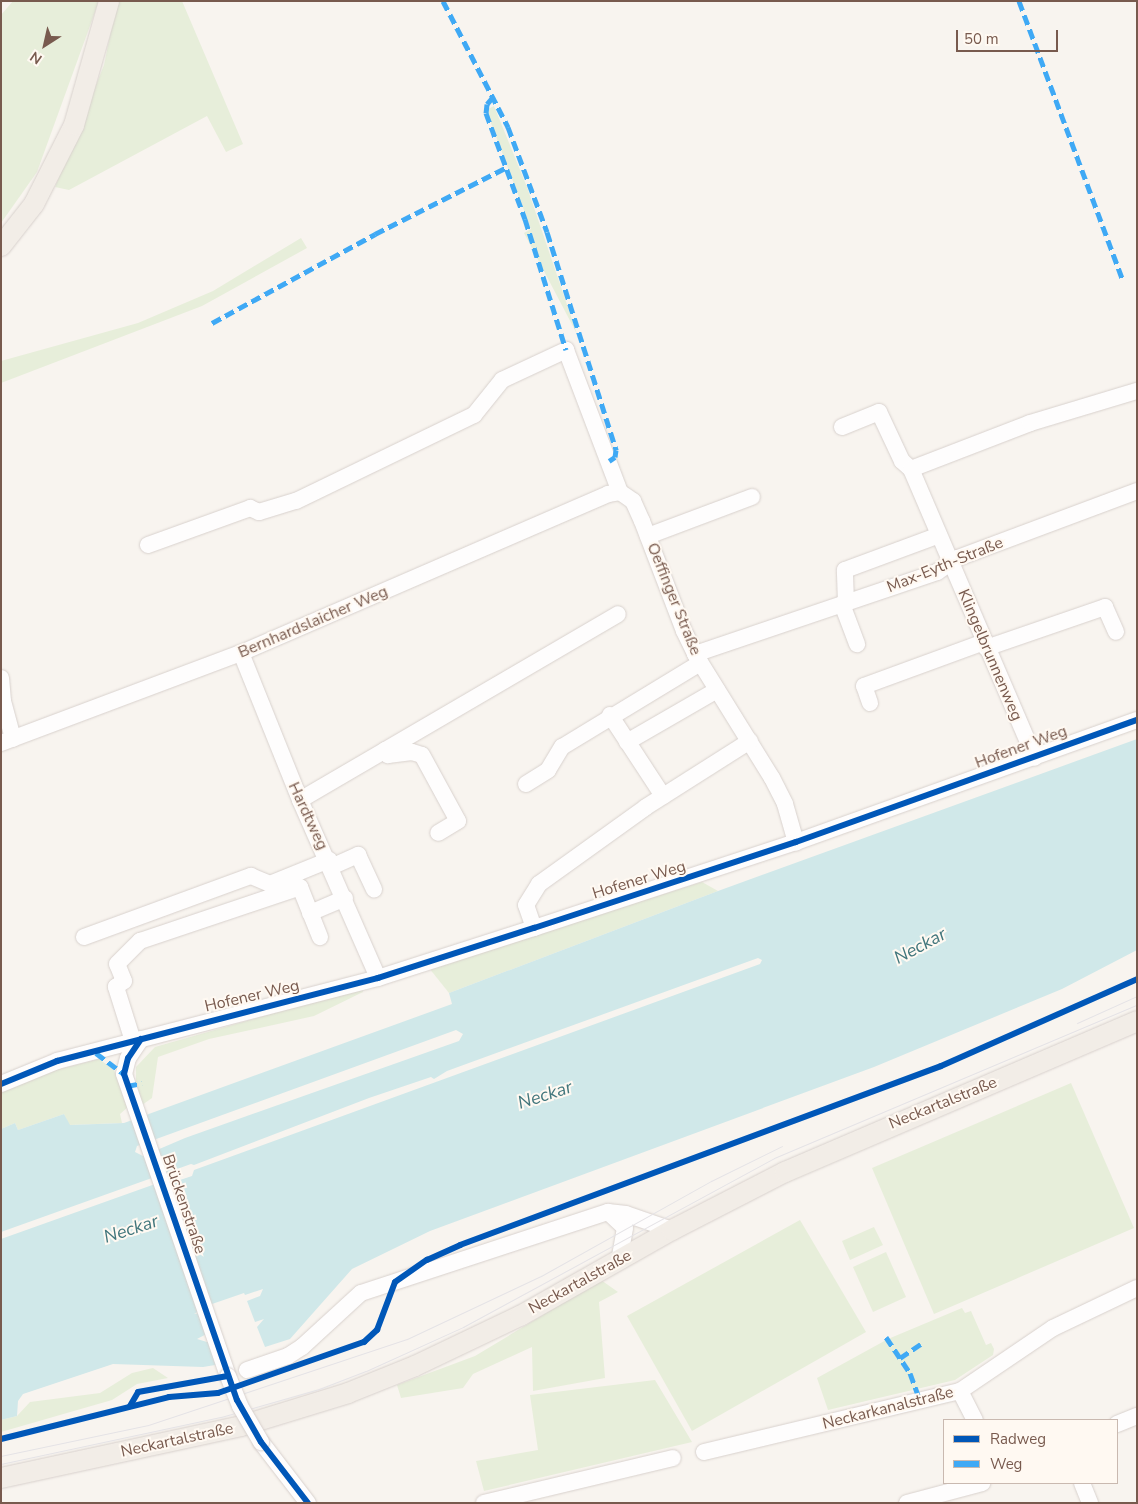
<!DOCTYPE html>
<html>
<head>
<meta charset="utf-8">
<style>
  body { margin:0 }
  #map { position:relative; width:1138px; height:1504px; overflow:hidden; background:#f8f4ef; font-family:"Nunito Sans",sans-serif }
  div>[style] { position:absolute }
  .green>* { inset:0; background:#e7eeda }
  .water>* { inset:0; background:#d0e8e9 }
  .roads { filter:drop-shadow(0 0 1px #d8d1cd) drop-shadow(0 0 1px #d8d1cd) }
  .minor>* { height:16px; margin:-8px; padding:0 8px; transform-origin:8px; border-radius:8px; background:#fefdfd }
  .major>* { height:20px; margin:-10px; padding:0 10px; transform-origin:10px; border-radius:10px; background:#f2ede7 }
  .tram>* { height:1px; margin:-0.5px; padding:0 0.5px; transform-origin:0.5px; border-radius:0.5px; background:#e5e3e6 }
  .bridges { filter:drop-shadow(0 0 1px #d8d1cd) drop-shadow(0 0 1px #d8d1cd) }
  .minor-bridge>* { height:16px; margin:-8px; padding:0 8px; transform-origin:8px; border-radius:8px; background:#fefdfd }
  .quiet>* { height:5px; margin-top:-2.5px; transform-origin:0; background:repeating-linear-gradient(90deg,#3fa9f5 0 10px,transparent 0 15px) }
  .cycleway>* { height:6px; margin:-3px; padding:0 3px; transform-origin:3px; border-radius:3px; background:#0057b8 }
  span { translate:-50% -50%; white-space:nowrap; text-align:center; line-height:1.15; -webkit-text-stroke:4px #fff9f2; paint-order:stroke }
  .street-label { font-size:16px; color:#785a4e }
  .water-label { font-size:18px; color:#41767c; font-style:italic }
  .frame { position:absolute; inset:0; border:2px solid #785a4e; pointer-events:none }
  .legend { position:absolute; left:943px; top:1419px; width:175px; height:65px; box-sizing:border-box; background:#fff9f2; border:1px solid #c9b9b0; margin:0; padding:6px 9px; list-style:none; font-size:15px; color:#785a4e }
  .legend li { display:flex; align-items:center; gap:10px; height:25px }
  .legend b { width:25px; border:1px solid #c9b9b0 }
  .north { position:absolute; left:20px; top:20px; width:50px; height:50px; -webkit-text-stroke:4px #fff9f2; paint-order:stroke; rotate:215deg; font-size:14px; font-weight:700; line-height:20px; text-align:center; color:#785a4e }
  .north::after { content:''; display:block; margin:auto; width:18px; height:22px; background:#785a4e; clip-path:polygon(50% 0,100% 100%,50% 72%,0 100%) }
  .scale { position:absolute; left:956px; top:30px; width:102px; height:22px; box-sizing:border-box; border:2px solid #785a4e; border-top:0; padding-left:6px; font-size:15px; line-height:18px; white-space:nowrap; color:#785a4e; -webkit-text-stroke:4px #fff9f2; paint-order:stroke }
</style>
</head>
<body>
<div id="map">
  <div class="green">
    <div style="clip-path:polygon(13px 1px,99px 1px,37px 172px,1px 223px,1px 15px)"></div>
    <div style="clip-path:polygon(117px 1px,182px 1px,243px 144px,226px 152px,207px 116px,69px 190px,55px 187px,104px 65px)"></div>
    <div style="clip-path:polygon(494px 106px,527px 187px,577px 334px,524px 233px,531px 229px,486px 110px)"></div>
    <div style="clip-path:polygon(301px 238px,307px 248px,202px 306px,1px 383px,1px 361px,138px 323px,213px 291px)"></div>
    <div style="clip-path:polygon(702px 882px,718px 891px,449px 993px,429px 968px)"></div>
    <div style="clip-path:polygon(362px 988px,363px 992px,314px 1016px,209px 1039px,158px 1057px,152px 1098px,142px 1105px,136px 1087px,136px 1067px,155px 1047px)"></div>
    <div style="clip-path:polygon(99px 1059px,114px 1070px,128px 1107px,120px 1114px,122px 1123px,69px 1125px,64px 1114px,18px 1130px,15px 1123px,1px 1129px,1px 1084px)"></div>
    <div style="clip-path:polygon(1071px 1083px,1134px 1228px,934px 1314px,872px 1168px)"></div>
    <div style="clip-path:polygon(800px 1220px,866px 1332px,692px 1431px,627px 1316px)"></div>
    <div style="clip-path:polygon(874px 1227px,883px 1245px,850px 1260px,842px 1241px)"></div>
    <div style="clip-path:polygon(886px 1252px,906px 1297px,873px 1312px,853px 1267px)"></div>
    <div style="clip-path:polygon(601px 1280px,618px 1292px,599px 1302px,605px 1378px,533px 1391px,532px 1347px,473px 1374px,463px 1388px,401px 1398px,397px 1385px,475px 1356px)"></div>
    <div style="clip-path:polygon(962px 1308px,965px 1313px,971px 1311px,986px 1345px,991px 1343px,994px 1349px,993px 1355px,955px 1380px,828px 1410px,817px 1378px,888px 1339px)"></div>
    <div style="clip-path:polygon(153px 1368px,168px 1378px,137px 1384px,112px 1400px,1px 1432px,1px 1420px,17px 1416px,30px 1402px,100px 1393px,132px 1373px)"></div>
    <div style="clip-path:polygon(655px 1380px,692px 1442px,484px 1491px,476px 1461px,538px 1450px,530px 1395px)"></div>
  </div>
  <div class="water">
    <div style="clip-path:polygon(evenodd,1137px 739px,1137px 950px,1062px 989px,874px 1067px,430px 1231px,352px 1269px,290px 1339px,265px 1347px,257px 1327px,264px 1319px,255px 1322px,247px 1301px,260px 1296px,263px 1289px,245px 1295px,244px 1293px,212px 1304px,194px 1314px,208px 1312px,214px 1330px,197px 1339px,207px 1342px,217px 1340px,227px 1363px,203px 1367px,113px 1364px,23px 1394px,18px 1401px,17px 1416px,1px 1420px,1px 1239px,158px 1183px,171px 1183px,192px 1176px,194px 1170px,760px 964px,762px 960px,758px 958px,447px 1071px,434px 1079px,431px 1077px,369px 1098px,194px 1165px,191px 1164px,1px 1232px,1px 1129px,15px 1123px,18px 1130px,64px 1114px,70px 1125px,124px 1123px,452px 1004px,449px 993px,718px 891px,1137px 739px,456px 1030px,463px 1034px,459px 1041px,185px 1138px,143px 1156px,135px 1152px,137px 1146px,456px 1030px)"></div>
  </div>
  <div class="roads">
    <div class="minor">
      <div style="left:842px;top:427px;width:40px;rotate:-22deg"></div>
      <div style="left:879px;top:412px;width:54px;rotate:64.9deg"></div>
      <div style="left:902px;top:461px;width:12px;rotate:42deg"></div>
      <div style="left:911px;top:469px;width:314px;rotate:66.8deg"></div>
      <div style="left:911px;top:469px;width:128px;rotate:-21.1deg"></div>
      <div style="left:1030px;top:423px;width:112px;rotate:-16.7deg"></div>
      <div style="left:648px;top:536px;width:111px;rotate:-20.6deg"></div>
      <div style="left:148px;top:545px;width:109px;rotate:-19.9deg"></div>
      <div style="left:250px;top:508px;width:10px;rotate:24deg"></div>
      <div style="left:259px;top:512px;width:39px;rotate:-17deg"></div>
      <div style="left:296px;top:501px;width:198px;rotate:-25.8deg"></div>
      <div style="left:474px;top:415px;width:45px;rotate:-51.3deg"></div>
      <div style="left:502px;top:380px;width:71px;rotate:-25.1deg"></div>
      <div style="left:566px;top:350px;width:152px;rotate:69.2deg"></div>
      <div style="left:620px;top:492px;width:16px;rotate:35deg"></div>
      <div style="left:633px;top:501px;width:22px;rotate:66deg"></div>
      <div style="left:642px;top:521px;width:118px;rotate:69.1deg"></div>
      <div style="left:684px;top:631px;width:25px;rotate:64deg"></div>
      <div style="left:695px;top:654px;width:146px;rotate:58.2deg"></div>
      <div style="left:772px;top:778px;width:29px;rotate:63deg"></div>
      <div style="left:785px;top:804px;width:40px;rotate:74deg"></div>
      <div style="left:846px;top:603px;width:33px;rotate:-92deg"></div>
      <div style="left:845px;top:570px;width:100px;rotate:-20.4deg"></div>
      <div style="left:842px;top:604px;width:43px;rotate:69.4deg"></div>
      <div style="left:986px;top:648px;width:126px;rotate:-19deg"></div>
      <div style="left:1105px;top:607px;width:27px;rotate:66deg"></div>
      <div style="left:241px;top:653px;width:158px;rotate:68.1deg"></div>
      <div style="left:300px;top:800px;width:194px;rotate:66.3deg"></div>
      <div style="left:695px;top:654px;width:256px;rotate:-18.7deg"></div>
      <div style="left:937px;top:572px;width:25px;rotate:-34deg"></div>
      <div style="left:958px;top:558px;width:191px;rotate:-20.5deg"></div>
      <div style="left:1px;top:678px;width:23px;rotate:85deg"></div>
      <div style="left:3px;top:701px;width:39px;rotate:75deg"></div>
      <div style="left:870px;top:703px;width:18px;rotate:-109deg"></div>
      <div style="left:864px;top:686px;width:128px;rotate:-20.1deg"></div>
      <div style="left:610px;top:715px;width:97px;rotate:56.8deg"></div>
      <div style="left:627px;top:742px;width:104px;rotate:-30deg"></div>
      <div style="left:1px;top:743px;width:256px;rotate:-20.6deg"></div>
      <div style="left:241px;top:653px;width:400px;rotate:-23.4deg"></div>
      <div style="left:608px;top:494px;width:12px;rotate:-9deg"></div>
      <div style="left:385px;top:750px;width:6px;rotate:59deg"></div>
      <div style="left:388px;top:755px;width:24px;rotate:-7deg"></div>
      <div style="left:412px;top:752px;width:10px;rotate:17deg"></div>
      <div style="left:422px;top:755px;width:75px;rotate:61.4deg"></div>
      <div style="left:458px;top:821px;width:23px;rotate:149deg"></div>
      <div style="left:526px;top:784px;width:26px;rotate:-32deg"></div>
      <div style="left:548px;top:770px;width:27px;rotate:-59deg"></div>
      <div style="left:562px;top:747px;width:162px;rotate:-31.3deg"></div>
      <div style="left:300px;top:800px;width:368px;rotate:-30.3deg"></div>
      <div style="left:331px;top:867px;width:30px;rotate:-24deg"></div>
      <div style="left:358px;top:855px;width:38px;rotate:65deg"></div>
      <div style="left:310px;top:913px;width:38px;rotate:-23deg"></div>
      <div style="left:534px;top:928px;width:24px;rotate:-109deg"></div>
      <div style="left:526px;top:905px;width:25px;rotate:-58deg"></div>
      <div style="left:539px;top:884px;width:132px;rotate:-35.7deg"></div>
      <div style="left:646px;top:807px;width:123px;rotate:-32.4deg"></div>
      <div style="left:84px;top:937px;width:178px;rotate:-20.1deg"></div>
      <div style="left:251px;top:876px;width:21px;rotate:23deg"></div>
      <div style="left:270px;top:884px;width:64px;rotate:-22.1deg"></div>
      <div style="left:141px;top:1039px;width:23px;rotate:124deg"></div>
      <div style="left:128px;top:1058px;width:16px;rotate:104deg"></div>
      <div style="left:124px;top:1074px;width:319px;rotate:71deg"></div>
      <div style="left:133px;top:1041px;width:57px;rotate:-107.5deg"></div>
      <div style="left:116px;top:987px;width:10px;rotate:-37deg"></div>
      <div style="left:124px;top:981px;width:18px;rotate:-112deg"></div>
      <div style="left:117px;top:964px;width:33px;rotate:-45deg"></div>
      <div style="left:140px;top:941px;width:169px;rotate:-18.6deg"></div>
      <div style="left:300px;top:887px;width:54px;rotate:68.2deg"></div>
      <div style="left:1px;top:1084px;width:61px;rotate:-22.3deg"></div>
      <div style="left:57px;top:1061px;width:332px;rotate:-14.5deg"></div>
      <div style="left:378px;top:978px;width:164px;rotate:-17.8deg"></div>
      <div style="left:534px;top:928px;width:276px;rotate:-18.2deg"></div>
      <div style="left:796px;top:842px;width:362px;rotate:-19.7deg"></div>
      <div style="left:608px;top:1212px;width:23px;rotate:43deg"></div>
      <div style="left:625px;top:1228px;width:34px;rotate:100deg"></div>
      <div style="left:247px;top:1370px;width:43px;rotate:-18.9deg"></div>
      <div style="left:288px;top:1356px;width:17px;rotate:-33deg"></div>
      <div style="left:302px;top:1347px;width:80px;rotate:-42.5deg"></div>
      <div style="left:361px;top:1293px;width:260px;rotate:-18.2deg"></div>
      <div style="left:608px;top:1212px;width:18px;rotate:6deg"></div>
      <div style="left:626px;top:1214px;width:49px;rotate:19.2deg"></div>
      <div style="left:960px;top:1391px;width:33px;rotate:63deg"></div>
      <div style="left:1117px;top:1424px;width:22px;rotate:-22deg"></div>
      <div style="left:261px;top:1442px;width:77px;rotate:52.4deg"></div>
      <div style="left:704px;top:1452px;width:263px;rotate:-13.4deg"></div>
      <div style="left:960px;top:1391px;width:112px;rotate:-34.1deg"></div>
      <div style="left:1053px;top:1328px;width:93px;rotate:-25.5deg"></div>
      <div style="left:1082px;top:1483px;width:22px;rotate:68deg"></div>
      <div style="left:484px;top:1503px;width:194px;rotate:-13.4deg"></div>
      <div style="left:907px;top:1503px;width:78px;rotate:-14.9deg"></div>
    </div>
    <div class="major">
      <div style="left:1px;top:246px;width:53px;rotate:-51.8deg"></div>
      <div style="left:34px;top:204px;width:89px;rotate:-63.1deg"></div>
      <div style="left:74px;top:125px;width:129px;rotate:-74.2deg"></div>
      <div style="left:1px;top:1478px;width:246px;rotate:-12.2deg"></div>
      <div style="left:241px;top:1426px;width:112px;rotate:-17.1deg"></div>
      <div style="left:348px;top:1393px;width:72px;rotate:-21.9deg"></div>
      <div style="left:415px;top:1366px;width:116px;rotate:-25.5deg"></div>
      <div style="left:520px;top:1316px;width:175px;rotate:-29.5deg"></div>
      <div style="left:672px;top:1230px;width:127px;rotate:-27.2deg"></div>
      <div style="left:785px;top:1172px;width:383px;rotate:-23.2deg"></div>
    </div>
  </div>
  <div class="tram">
    <div style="left:1077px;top:1023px;width:66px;rotate:-24.2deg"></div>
    <div style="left:1px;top:1456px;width:150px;rotate:-11.9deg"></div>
    <div style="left:148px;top:1425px;width:273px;rotate:-18.4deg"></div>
    <div style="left:407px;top:1339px;width:148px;rotate:-25.2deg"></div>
    <div style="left:541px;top:1276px;width:195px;rotate:-29.2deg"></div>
    <div style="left:711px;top:1181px;width:79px;rotate:-26.2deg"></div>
    <div style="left:1px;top:1464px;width:225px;rotate:-12.1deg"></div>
    <div style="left:221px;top:1417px;width:102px;rotate:-15.9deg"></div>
    <div style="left:319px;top:1389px;width:50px;rotate:-21deg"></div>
    <div style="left:366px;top:1371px;width:107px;rotate:-24.4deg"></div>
    <div style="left:463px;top:1327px;width:354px;rotate:-28.5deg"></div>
    <div style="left:774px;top:1158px;width:394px;rotate:-22.9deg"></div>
  </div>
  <div class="bridges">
    <div class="minor-bridge">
      <div style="left:228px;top:1376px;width:32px;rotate:68deg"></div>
      <div style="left:240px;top:1406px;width:42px;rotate:59.7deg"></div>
    </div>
  </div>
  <div class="quiet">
    <div style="left:443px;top:1px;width:142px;rotate:62.7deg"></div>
    <div style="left:508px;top:127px;width:112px;rotate:69.6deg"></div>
    <div style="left:547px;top:232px;width:229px;rotate:72.4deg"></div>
    <div style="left:616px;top:450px;width:7px;rotate:98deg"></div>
    <div style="left:615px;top:457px;width:7px;rotate:146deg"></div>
    <div style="left:1019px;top:1px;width:298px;rotate:69.6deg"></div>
    <div style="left:493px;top:97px;width:9px;rotate:131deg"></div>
    <div style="left:487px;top:104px;width:9px;rotate:96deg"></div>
    <div style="left:486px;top:113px;width:113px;rotate:69.8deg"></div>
    <div style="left:525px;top:219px;width:137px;rotate:72.6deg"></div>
    <div style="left:212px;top:323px;width:186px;rotate:-28.6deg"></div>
    <div style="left:375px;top:234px;width:146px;rotate:-26.9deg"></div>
    <div style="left:96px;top:1053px;width:35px;rotate:37deg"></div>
    <div style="left:127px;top:1086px;width:15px;rotate:-11deg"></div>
    <div style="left:886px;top:1337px;width:43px;rotate:56.3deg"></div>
    <div style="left:910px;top:1373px;width:30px;rotate:70deg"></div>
    <div style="left:900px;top:1358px;width:25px;rotate:-34deg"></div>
  </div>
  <div class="cycleway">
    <div style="left:141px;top:1039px;width:23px;rotate:124deg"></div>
    <div style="left:128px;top:1058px;width:16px;rotate:104deg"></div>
    <div style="left:124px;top:1074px;width:345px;rotate:70.9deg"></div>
    <div style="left:237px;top:1400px;width:48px;rotate:60.3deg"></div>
    <div style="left:261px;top:1442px;width:77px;rotate:52.4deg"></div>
    <div style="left:1px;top:1084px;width:61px;rotate:-22.3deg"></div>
    <div style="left:57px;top:1061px;width:332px;rotate:-14.5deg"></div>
    <div style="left:378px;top:978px;width:164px;rotate:-17.8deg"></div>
    <div style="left:534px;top:928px;width:276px;rotate:-18.2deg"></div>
    <div style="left:796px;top:842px;width:362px;rotate:-19.7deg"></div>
    <div style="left:130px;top:1406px;width:16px;rotate:-60deg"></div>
    <div style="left:138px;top:1392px;width:91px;rotate:-10.1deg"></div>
    <div style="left:1px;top:1439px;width:173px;rotate:-14deg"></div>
    <div style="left:169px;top:1397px;width:49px;rotate:-4.7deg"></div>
    <div style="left:218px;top:1393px;width:155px;rotate:-19.3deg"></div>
    <div style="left:364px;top:1342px;width:18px;rotate:-43deg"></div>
    <div style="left:377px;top:1330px;width:51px;rotate:-69.4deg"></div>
    <div style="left:395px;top:1282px;width:39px;rotate:-35deg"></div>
    <div style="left:427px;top:1260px;width:36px;rotate:-24deg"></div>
    <div style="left:460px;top:1245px;width:513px;rotate:-20.41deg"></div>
    <div style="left:941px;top:1066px;width:214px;rotate:-23.9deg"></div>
  </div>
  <div class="street-label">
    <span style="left:945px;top:565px;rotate:-22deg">Max-Eyth-Straße</span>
    <span style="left:674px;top:599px;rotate:68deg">Oeffinger Straße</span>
    <span style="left:313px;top:622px;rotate:-23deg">Bernhardslaicher Weg</span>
    <span style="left:990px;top:655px;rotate:67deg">Klingelbrunnenweg</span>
    <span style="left:1021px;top:747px;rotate:-20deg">Hofener Weg</span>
    <span style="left:308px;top:816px;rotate:65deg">Hardtweg</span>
    <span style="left:639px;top:880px;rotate:-17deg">Hofener Weg</span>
    <span style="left:252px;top:996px;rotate:-13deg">Hofener Weg</span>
    <span style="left:943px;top:1103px;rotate:-22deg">Neckartalstraße</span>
    <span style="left:184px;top:1204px;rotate:71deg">Brückenstraße</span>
    <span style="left:580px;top:1282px;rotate:-29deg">Neckartalstraße</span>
    <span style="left:888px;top:1408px;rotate:-14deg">Neckarkanalstraße</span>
    <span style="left:177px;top:1440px;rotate:-12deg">Neckartalstraße</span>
  </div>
  <div class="water-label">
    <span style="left:920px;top:946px;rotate:-28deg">Neckar</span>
    <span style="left:545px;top:1095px;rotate:-18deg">Neckar</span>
    <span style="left:131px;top:1229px;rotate:-18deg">Neckar</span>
  </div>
  <div class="frame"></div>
  <ul class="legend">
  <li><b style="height:6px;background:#0057b8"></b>Radweg</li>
  <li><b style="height:6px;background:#3fa9f5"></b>Weg</li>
  </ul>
  <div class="north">N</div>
  <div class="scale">50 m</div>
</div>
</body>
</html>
